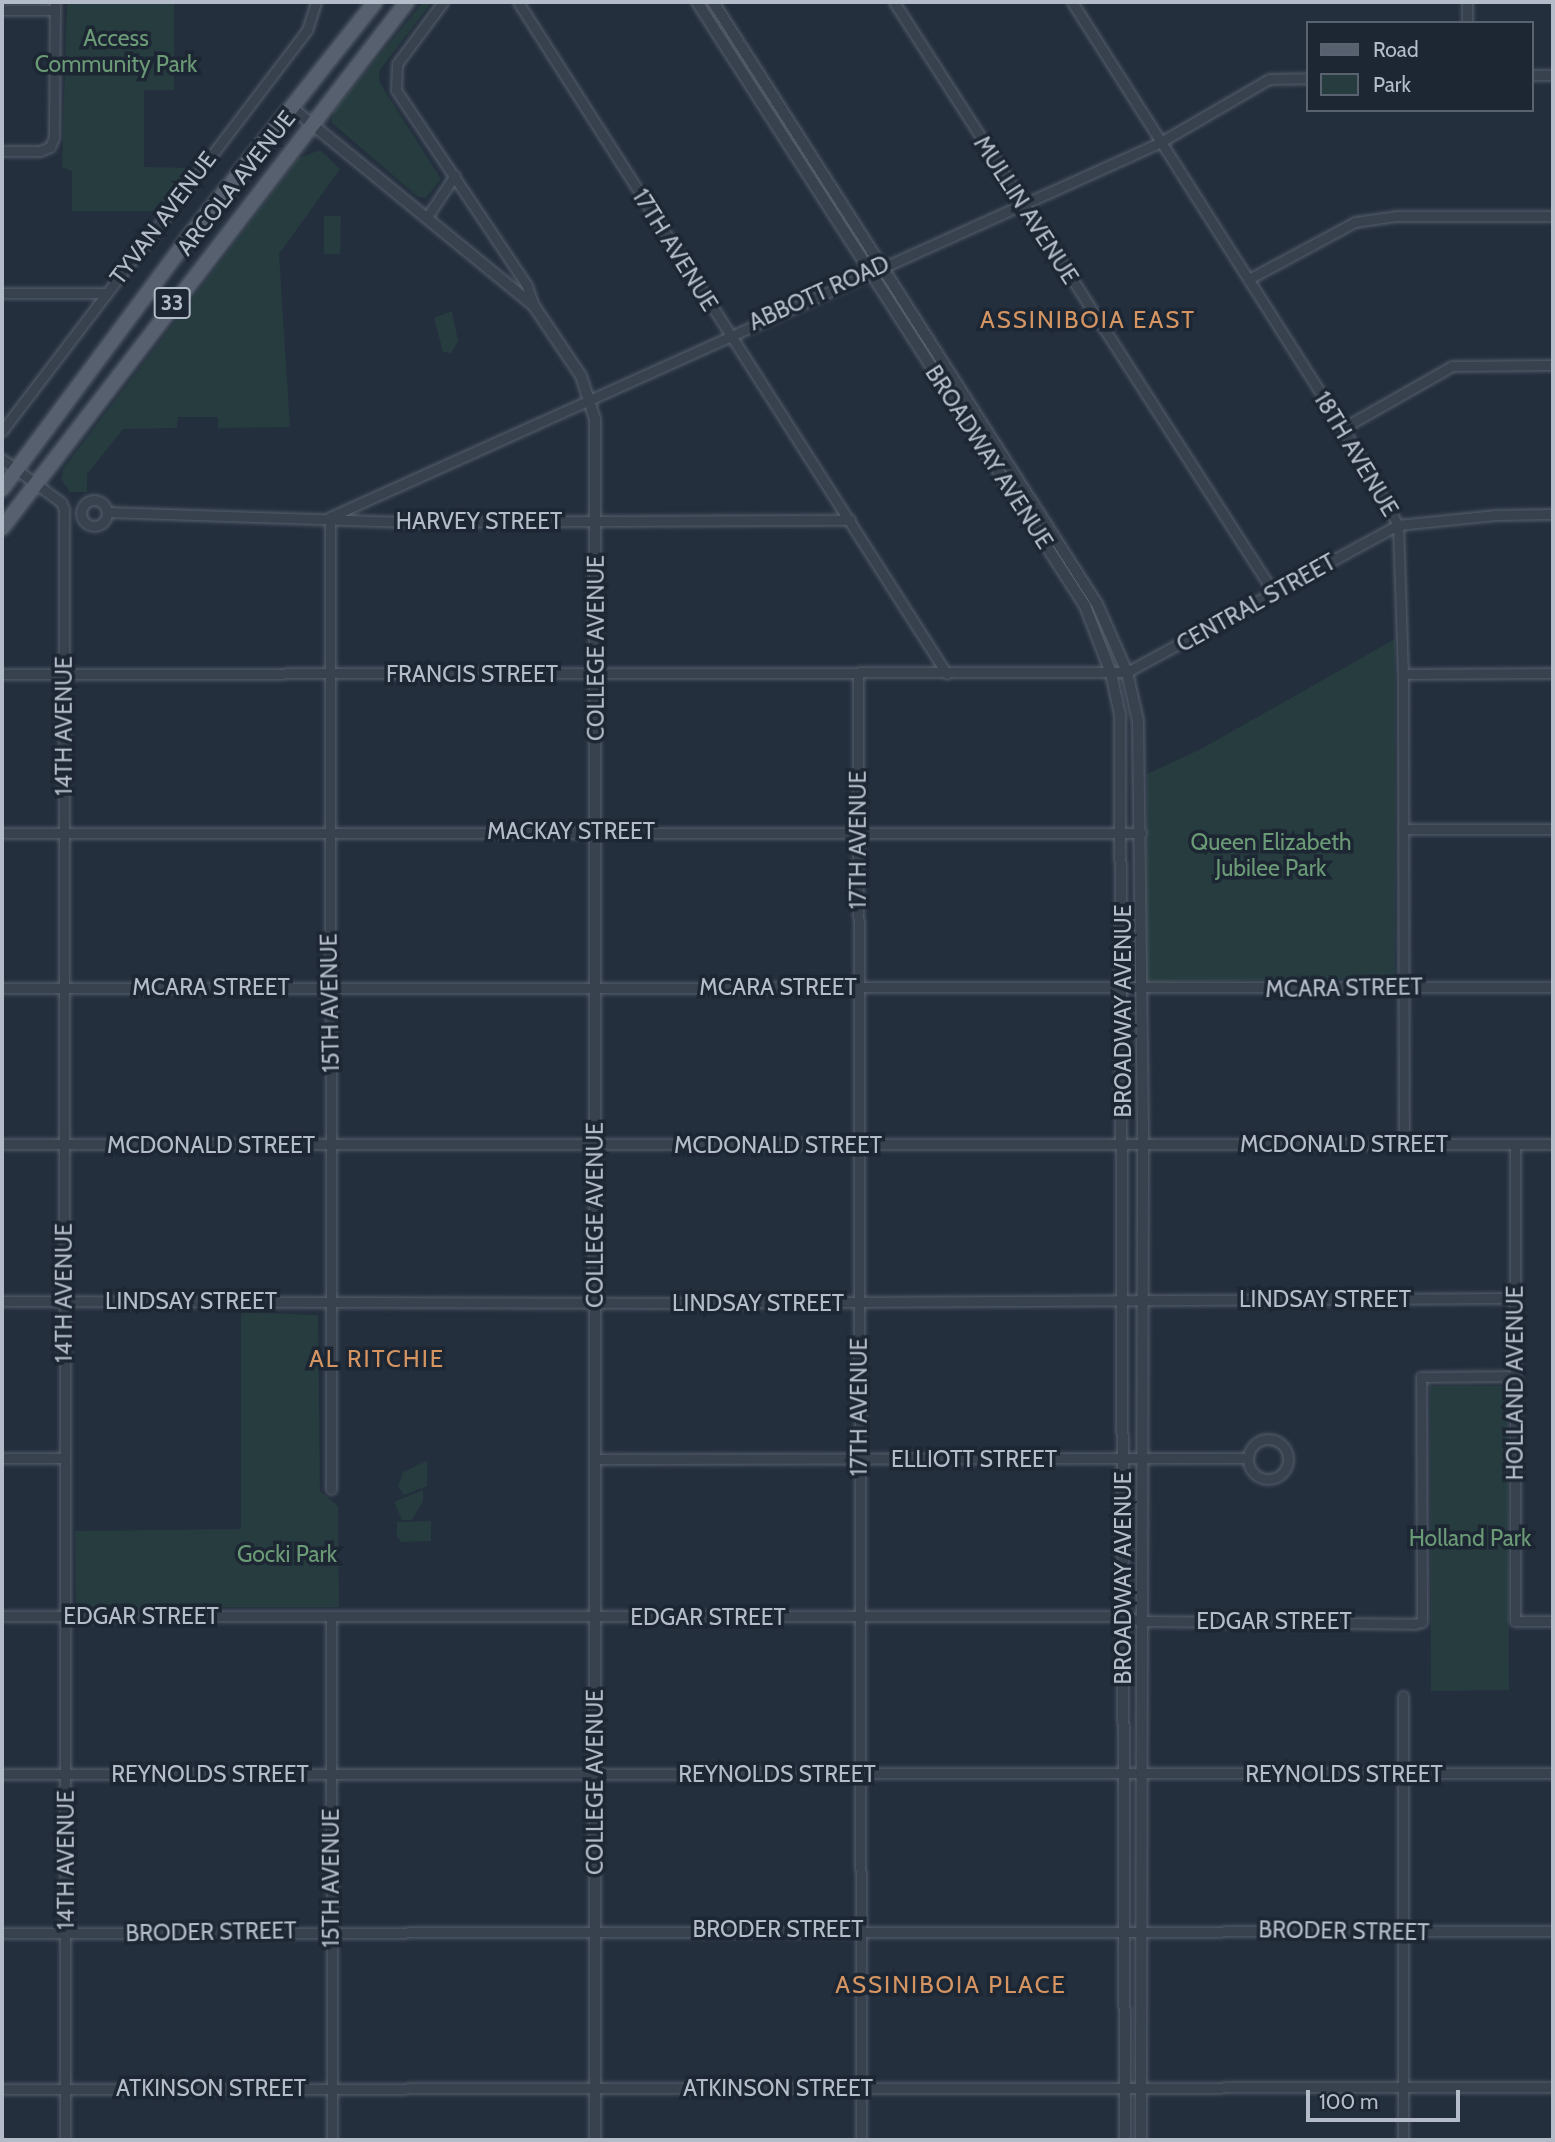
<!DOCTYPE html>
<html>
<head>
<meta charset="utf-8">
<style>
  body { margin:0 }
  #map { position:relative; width:1555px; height:2142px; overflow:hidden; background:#242f3e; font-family:Cabin,sans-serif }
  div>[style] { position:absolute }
  .green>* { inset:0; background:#263c3f }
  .roads { filter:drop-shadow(0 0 2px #565f6c) drop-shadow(0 0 2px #565f6c) }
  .minor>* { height:9px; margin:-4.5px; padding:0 4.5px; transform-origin:4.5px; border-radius:4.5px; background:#38414e }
  .minor>.ring { margin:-4.5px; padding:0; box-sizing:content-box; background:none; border:9px solid #38414e; border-radius:50% }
  .tertiary>* { height:10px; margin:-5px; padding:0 5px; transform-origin:5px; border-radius:5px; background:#38414e }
  .primary>* { height:14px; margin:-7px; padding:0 7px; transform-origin:7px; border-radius:7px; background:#56606e }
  span { translate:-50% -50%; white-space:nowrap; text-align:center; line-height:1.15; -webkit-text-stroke:7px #1d2633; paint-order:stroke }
  .shield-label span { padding:2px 5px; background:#1d2633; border:2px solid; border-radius:5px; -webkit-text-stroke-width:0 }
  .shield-label { font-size:21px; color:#b4bcc9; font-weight:700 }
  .park-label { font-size:23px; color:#6b9a76 }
  .street-label { font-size:23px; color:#b4bcc9 }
  .neighbourhood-label { font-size:24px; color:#d59563; letter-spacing:2px }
  .frame { position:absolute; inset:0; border:4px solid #b4bcc9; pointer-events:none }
  .legend { position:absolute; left:1306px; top:21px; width:228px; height:91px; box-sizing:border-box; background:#1d2633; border:2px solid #59626f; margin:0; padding:9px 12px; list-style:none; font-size:21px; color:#b4bcc9 }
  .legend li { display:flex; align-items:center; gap:14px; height:35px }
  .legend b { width:35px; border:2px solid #59626f }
  .scale { position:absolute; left:1306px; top:2090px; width:154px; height:32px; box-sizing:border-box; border:4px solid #b4bcc9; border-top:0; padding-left:9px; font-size:21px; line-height:24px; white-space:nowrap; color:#b4bcc9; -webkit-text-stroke:5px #1d2633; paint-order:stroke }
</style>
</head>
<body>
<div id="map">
  <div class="green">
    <div style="clip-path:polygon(67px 2px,174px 2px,174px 90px,144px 90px,144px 167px,189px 168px,158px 211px,72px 211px,72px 171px,62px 167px)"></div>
    <div style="clip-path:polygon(423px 2px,432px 2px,379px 71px,380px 83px,441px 179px,426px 198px,418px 197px,331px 122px,334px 111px)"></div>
    <div style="clip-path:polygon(320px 150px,340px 169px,279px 254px,290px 427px,218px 428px,218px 417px,178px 417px,177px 428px,123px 429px,87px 474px,87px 492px,70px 492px,61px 479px,63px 469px,299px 158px)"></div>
    <div style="clip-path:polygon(324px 216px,341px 216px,340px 254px,324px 254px)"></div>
    <div style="clip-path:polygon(452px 311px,458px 341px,451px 353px,443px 352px,434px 318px)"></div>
    <div style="clip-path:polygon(1395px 639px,1395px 978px,1145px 982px,1147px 774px,1201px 749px)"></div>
    <div style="clip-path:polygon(241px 1312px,318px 1315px,320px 1491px,338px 1506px,339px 1607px,82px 1608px,76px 1603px,75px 1531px,241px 1529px)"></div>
    <div style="clip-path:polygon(1430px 1386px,1508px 1386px,1509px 1690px,1431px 1691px)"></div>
    <div style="clip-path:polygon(427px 1461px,427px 1486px,404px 1495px,398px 1486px,403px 1472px)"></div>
    <div style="clip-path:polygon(423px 1490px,423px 1501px,412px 1520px,402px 1520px,394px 1502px)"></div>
    <div style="clip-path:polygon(431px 1521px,431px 1541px,401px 1542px,397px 1536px,397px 1522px)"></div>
  </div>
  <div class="roads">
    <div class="minor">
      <div style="left:443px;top:2px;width:77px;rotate:126.6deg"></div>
      <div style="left:397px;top:64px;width:26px;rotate:92deg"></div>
      <div style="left:396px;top:90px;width:236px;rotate:56.2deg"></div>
      <div style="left:527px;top:286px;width:21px;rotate:71deg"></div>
      <div style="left:518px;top:2px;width:797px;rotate:57.45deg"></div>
      <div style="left:894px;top:2px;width:703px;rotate:57.26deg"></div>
      <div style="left:1072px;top:2px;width:505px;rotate:57.54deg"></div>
      <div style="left:1343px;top:428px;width:112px;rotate:60.4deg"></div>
      <div style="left:1398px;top:525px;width:149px;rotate:88.1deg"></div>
      <div style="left:1403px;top:674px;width:470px;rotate:89.9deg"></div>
      <div style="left:2px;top:10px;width:53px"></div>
      <div style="left:1467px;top:23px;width:21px;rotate:-90deg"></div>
      <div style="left:1532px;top:75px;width:21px"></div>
      <div style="left:2px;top:151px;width:38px"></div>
      <div style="left:40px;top:151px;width:11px;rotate:-22deg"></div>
      <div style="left:50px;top:147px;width:11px;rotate:-68deg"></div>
      <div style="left:54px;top:137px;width:135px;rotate:-89.6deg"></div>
      <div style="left:427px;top:217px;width:50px;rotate:-56.3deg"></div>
      <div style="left:1249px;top:279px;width:120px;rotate:-28.3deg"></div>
      <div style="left:1355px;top:222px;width:41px;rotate:-8.3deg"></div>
      <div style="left:1396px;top:216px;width:157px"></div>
      <div style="left:2px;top:293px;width:105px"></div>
      <div style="left:1343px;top:428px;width:125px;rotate:-29.6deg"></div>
      <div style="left:1452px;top:366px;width:101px;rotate:-0.6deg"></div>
      <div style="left:2px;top:431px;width:504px;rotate:-52.74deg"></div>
      <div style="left:307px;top:30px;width:29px;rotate:-72deg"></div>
      <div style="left:2px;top:459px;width:73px;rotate:36.1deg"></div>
      <div style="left:61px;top:502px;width:8px;rotate:67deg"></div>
      <div style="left:64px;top:509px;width:1631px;rotate:89.96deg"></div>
      <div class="ring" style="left:81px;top:500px;width:17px;height:17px"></div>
      <div style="left:107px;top:512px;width:307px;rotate:1.9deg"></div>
      <div style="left:414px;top:522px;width:436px;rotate:-0.3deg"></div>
      <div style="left:330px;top:517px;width:909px;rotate:-24.28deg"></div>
      <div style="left:1159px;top:143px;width:127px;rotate:-30.2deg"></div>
      <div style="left:1269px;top:79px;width:39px;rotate:-1deg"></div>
      <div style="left:330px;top:517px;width:972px;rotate:89.94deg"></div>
      <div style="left:2px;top:674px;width:1125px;rotate:-0.1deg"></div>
      <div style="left:1127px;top:672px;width:308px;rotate:-28.5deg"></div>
      <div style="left:1398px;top:525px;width:98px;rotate:-5.9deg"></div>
      <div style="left:1495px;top:515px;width:58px;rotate:-1deg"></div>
      <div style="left:858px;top:674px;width:1466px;rotate:89.88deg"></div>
      <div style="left:1403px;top:674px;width:150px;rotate:-0.4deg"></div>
      <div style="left:1403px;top:829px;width:150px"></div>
      <div style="left:2px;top:833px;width:1139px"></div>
      <div style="left:2px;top:988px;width:1551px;rotate:-0.04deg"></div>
      <div style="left:2px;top:1144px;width:1551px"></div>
      <div style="left:1515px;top:1144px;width:477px;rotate:90deg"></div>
      <div style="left:1515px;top:1621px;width:38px"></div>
      <div style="left:2px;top:1301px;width:671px;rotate:0.17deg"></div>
      <div style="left:673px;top:1303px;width:842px;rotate:-0.34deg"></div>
      <div class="ring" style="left:1248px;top:1439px;width:31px;height:31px"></div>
      <div style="left:2px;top:1458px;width:61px"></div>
      <div style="left:595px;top:1459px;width:653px;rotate:-0.09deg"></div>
      <div style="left:2px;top:1616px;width:1121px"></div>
      <div style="left:1123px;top:1616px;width:19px;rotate:16deg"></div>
      <div style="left:1141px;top:1621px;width:273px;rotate:0.6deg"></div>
      <div style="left:1414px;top:1624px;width:8px;rotate:-14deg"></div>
      <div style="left:1422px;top:1622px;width:245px;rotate:-90.2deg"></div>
      <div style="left:1421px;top:1377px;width:94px;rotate:-0.6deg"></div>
      <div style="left:331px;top:1616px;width:524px;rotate:89.89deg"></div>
      <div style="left:1403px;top:1696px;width:444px;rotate:90deg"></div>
      <div style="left:2px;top:1774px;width:1551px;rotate:-0.04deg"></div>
      <div style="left:2px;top:1933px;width:1551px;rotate:-0.07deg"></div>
      <div style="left:2px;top:2089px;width:1551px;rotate:-0.07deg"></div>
    </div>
    <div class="tertiary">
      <div style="left:697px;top:2px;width:718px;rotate:57.28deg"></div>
      <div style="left:1085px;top:606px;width:72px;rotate:68.8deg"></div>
      <div style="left:1111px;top:673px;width:43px;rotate:77.9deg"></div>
      <div style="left:1120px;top:715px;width:1425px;rotate:89.8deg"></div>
      <div style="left:713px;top:2px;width:714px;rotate:57.47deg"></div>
      <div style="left:1097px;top:604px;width:74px;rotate:66.2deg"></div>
      <div style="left:1127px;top:672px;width:50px;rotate:77.3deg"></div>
      <div style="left:1138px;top:721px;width:423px;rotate:89.3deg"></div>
      <div style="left:1143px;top:1144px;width:996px;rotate:90.12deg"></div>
      <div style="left:291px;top:107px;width:314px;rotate:39.3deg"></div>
      <div style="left:534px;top:306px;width:84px;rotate:56.1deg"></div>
      <div style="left:581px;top:376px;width:45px;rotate:72deg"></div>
      <div style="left:595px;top:419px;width:1721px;rotate:90deg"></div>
    </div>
    <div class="primary">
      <div style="left:2px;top:489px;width:319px;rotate:-53.4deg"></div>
      <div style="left:192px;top:233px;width:295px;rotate:-51.6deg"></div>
      <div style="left:2px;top:528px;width:664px;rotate:-52.41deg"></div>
    </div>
  </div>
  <div class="shield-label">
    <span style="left:172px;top:303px">33</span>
  </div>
  <div class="park-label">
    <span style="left:116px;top:51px">Access<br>Community Park</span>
    <span style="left:1271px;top:855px">Queen Elizabeth<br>Jubilee Park</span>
    <span style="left:1470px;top:1538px">Holland Park</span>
    <span style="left:287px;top:1554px">Gocki Park</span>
  </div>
  <div class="street-label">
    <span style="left:236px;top:183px;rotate:-52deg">ARCOLA AVENUE</span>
    <span style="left:1026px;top:210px;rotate:57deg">MULLIN AVENUE</span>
    <span style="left:163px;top:218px;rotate:-53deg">TYVAN AVENUE</span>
    <span style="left:675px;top:250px;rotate:58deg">17TH AVENUE</span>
    <span style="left:819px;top:293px;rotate:-24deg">ABBOTT ROAD</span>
    <span style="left:1356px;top:454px;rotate:59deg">18TH AVENUE</span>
    <span style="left:989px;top:457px;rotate:57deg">BROADWAY AVENUE</span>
    <span style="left:479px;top:521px">HARVEY STREET</span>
    <span style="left:1256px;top:603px;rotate:-29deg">CENTRAL STREET</span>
    <span style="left:596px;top:648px;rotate:-90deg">COLLEGE AVENUE</span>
    <span style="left:472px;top:674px">FRANCIS STREET</span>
    <span style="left:64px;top:726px;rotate:-90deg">14TH AVENUE</span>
    <span style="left:571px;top:831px">MACKAY STREET</span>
    <span style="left:858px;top:840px;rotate:-90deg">17TH AVENUE</span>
    <span style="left:211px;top:987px">MCARA STREET</span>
    <span style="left:778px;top:987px">MCARA STREET</span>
    <span style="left:1344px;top:988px;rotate:-1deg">MCARA STREET</span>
    <span style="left:330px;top:1003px;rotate:-91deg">15TH AVENUE</span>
    <span style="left:1123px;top:1011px;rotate:-90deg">BROADWAY AVENUE</span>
    <span style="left:1344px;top:1144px">MCDONALD STREET</span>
    <span style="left:211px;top:1145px">MCDONALD STREET</span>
    <span style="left:778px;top:1145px">MCDONALD STREET</span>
    <span style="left:595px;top:1215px;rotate:-90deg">COLLEGE AVENUE</span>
    <span style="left:64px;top:1293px;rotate:-90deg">14TH AVENUE</span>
    <span style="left:1325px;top:1299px">LINDSAY STREET</span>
    <span style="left:191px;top:1301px">LINDSAY STREET</span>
    <span style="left:758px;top:1303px">LINDSAY STREET</span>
    <span style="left:1515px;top:1383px;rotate:-90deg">HOLLAND AVENUE</span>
    <span style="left:859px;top:1407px;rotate:-90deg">17TH AVENUE</span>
    <span style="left:974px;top:1459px">ELLIOTT STREET</span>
    <span style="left:1123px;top:1578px;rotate:-90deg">BROADWAY AVENUE</span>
    <span style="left:141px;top:1616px">EDGAR STREET</span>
    <span style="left:708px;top:1617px">EDGAR STREET</span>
    <span style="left:1274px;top:1621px">EDGAR STREET</span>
    <span style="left:210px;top:1774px">REYNOLDS STREET</span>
    <span style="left:777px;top:1774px">REYNOLDS STREET</span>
    <span style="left:1344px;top:1774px">REYNOLDS STREET</span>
    <span style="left:595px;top:1782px;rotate:-90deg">COLLEGE AVENUE</span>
    <span style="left:66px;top:1860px;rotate:-90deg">14TH AVENUE</span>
    <span style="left:331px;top:1878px;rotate:-90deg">15TH AVENUE</span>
    <span style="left:778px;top:1929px">BRODER STREET</span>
    <span style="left:1344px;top:1931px;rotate:1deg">BRODER STREET</span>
    <span style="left:211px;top:1932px;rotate:-1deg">BRODER STREET</span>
    <span style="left:211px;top:2088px">ATKINSON STREET</span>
    <span style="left:778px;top:2088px">ATKINSON STREET</span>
  </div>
  <div class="neighbourhood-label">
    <span style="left:1088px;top:320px">ASSINIBOIA EAST</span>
    <span style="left:377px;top:1359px">AL RITCHIE</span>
    <span style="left:951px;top:1985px">ASSINIBOIA PLACE</span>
  </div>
  <div class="frame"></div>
  <ul class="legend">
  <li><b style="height:9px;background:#56606e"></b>Road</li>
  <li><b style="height:19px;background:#263c3f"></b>Park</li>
  </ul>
  <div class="scale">100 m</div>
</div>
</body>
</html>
